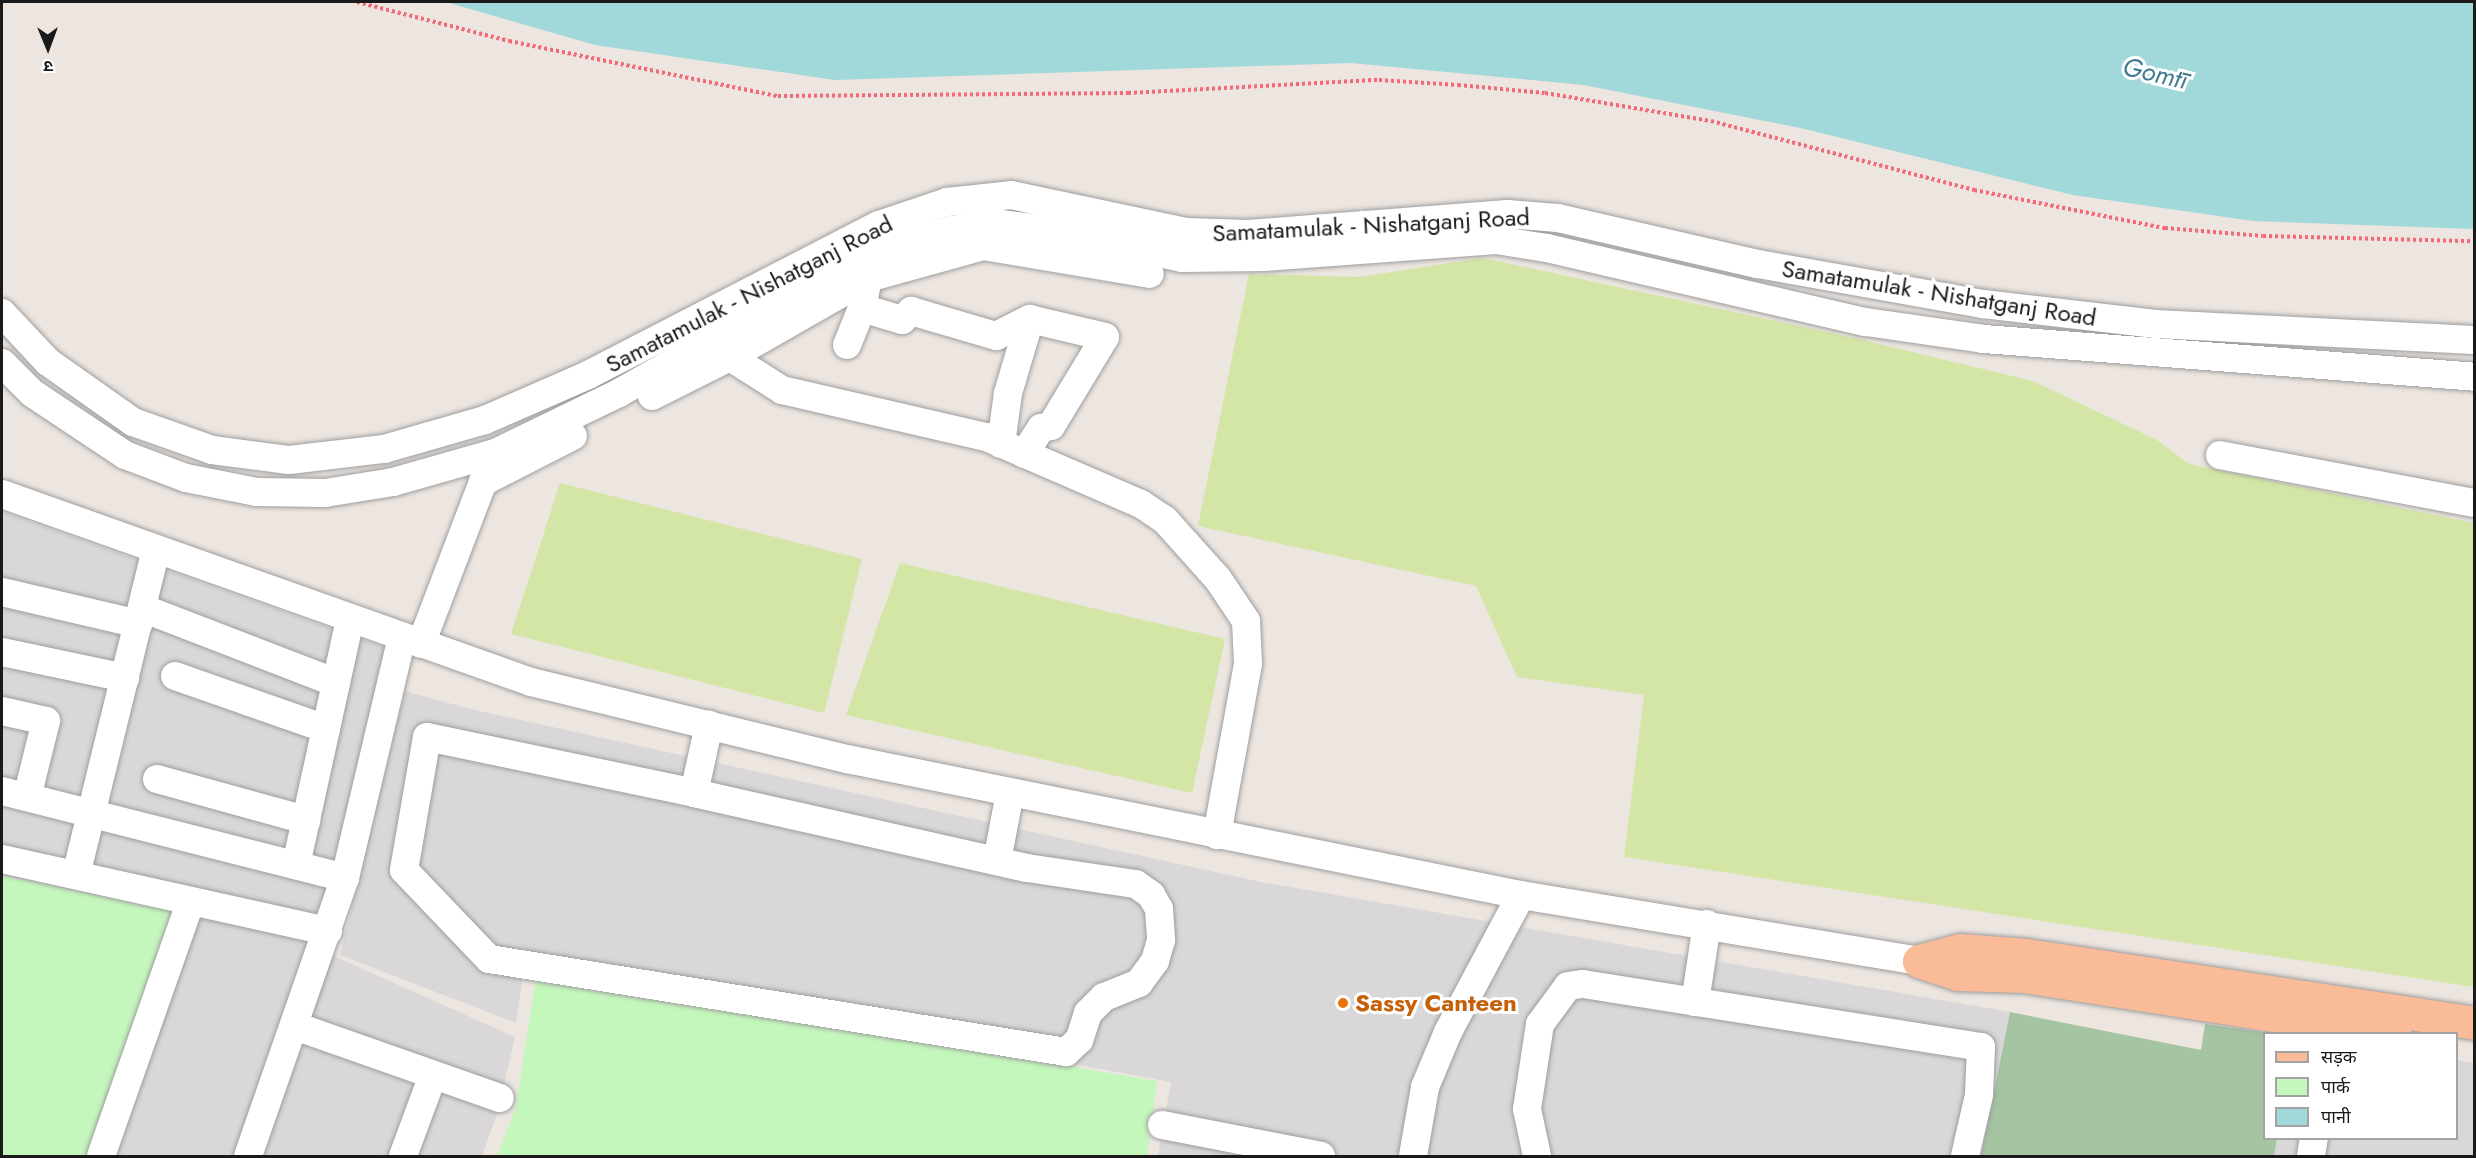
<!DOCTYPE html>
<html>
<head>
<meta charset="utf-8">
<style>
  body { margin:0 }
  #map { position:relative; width:2476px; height:1158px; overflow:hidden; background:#ece5e0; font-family:Jost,"Noto Sans Devanagari",sans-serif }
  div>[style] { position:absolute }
  .residential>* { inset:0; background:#d9d7d8 }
  .grass>* { inset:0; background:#d3e6a6 }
  .cemetery>* { inset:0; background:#a4c4a2 }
  .park>* { inset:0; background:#c4f7bc }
  .water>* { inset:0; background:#a1d8d9 }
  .path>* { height:4px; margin-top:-2px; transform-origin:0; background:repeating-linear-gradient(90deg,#f56877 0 3px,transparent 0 6px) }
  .roads { filter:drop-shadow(0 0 2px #9e9e9e) drop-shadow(0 0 2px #9e9e9e) }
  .minor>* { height:28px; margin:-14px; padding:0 14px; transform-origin:14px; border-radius:14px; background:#fff }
  .major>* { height:33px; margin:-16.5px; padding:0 16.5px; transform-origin:16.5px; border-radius:16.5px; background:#f9bb98 }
  .dots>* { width:16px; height:16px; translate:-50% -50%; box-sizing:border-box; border:3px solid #fff; border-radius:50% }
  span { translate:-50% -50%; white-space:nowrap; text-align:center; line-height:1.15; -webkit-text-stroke:6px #fff; paint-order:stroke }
  .street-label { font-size:24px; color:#1a1a1a }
  .food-label { font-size:24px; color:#c56008; font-weight:700 }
  .left { translate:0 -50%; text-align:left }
  .water-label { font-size:26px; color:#427a90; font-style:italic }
  .frame { position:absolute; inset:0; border:3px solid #1a1a1a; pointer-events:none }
  .legend { position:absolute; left:2263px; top:1032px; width:195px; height:108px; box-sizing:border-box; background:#fff; border:2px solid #a3a3a3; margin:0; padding:8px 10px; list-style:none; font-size:18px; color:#1a1a1a }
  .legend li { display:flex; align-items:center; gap:12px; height:30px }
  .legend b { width:30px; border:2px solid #a3a3a3 }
  .north { position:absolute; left:18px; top:18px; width:60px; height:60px; -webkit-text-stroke:4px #fff; paint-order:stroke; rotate:179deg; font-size:16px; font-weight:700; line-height:24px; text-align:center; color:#1a1a1a }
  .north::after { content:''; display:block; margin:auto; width:21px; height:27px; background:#1a1a1a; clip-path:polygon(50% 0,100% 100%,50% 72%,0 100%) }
</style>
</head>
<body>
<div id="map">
  <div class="residential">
    <div style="clip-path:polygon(2px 512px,389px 649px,311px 946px,515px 1037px,497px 1114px,482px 1156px,2px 1156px)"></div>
    <div style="clip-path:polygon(405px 691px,470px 709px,1261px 882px,2010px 1012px,1981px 1156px,1158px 1156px,1171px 1082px,525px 962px,516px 1023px,340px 955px)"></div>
    <div style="clip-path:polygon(2457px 1060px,2474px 1063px,2474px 1156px,2274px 1156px,2277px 1139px,2456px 1138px)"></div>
  </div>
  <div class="grass">
    <div style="clip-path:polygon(1483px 258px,1854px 338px,2033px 381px,2157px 440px,2189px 464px,2474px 523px,2474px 987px,1624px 857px,1644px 695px,1517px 677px,1476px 586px,1198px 526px,1249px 274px,1359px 277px)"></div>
    <div style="clip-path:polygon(560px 483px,862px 559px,824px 713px,511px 634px)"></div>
    <div style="clip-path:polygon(900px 563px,1225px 639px,1192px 793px,846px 715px)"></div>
  </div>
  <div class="cemetery">
    <div style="clip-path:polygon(2010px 1012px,2201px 1050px,2205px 1024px,2269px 1033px,2264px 1034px,2264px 1138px,2277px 1139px,2274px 1156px,1981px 1156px)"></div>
  </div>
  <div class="park">
    <div style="clip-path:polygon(2px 875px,175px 911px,89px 1156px,2px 1156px)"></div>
    <div style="clip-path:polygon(536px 977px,1157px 1081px,1147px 1156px,497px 1156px,516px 1107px)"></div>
  </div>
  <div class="water">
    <div style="clip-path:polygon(446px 2px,2474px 2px,2474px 229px,2253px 221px,2073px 195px,1805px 129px,1584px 85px,1351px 63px,835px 80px,595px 45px)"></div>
  </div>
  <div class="path">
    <div style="left:357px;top:2px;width:157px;rotate:14.4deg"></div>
    <div style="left:509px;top:41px;width:275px;rotate:11.6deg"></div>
    <div style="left:778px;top:96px;width:350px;rotate:-0.5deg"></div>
    <div style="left:1128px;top:93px;width:251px;rotate:-3deg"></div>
    <div style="left:1379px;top:80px;width:79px;rotate:3.6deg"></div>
    <div style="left:1458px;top:85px;width:87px;rotate:5.3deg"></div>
    <div style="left:1545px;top:93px;width:168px;rotate:9.6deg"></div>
    <div style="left:1711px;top:121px;width:272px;rotate:14.7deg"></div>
    <div style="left:1974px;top:190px;width:195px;rotate:11.3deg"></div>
    <div style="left:2165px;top:228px;width:98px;rotate:4.7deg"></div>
    <div style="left:2263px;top:236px;width:211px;rotate:1.4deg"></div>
  </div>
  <div class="roads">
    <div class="minor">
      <div style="left:868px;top:278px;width:31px;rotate:101deg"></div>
      <div style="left:862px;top:308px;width:42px;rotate:16.7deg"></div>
      <div style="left:902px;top:320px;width:13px;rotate:-45deg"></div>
      <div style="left:911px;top:311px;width:89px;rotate:16.4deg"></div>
      <div style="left:996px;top:336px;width:38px;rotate:-27deg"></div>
      <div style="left:1030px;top:319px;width:77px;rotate:13.5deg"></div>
      <div style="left:1105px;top:337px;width:104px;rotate:121.2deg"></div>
      <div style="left:1051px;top:426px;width:10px;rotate:169deg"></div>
      <div style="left:1041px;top:428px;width:31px;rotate:123deg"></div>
      <div style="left:2px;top:313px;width:67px;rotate:46.8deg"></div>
      <div style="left:48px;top:362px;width:104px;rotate:35.2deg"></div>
      <div style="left:133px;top:422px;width:84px;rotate:19.5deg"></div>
      <div style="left:212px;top:450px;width:78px;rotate:7.4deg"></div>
      <div style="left:289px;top:460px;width:96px;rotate:-6.6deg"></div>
      <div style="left:384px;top:449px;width:105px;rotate:-16deg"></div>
      <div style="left:485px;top:420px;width:112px;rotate:-23.6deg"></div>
      <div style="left:588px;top:375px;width:327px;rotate:-27.3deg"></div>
      <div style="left:879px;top:225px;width:72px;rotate:-18.7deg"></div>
      <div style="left:947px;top:202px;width:64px;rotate:-6.2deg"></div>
      <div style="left:1011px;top:195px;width:180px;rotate:11.9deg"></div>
      <div style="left:1187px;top:232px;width:61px;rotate:1.9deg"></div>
      <div style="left:1248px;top:234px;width:260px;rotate:-4.4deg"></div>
      <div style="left:1507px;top:214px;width:51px;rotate:4.5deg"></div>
      <div style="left:1558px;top:218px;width:205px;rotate:13deg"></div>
      <div style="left:1758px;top:264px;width:229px;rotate:10.1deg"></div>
      <div style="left:1983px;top:304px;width:174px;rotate:6.6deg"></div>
      <div style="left:2156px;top:324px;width:318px;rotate:2.9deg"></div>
      <div style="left:847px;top:345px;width:40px;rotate:-68deg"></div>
      <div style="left:730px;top:357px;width:62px;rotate:32.4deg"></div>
      <div style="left:782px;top:390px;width:209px;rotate:13deg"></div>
      <div style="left:986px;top:437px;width:169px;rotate:23.4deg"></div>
      <div style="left:1141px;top:504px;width:29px;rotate:34deg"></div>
      <div style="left:1165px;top:520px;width:79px;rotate:48.1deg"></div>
      <div style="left:1218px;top:579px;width:50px;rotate:56.3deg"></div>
      <div style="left:1246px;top:621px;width:43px;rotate:87.3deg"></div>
      <div style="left:1248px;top:664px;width:174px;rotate:100.3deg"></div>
      <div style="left:2px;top:363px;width:42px;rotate:45deg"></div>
      <div style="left:32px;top:393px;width:112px;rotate:33.7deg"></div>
      <div style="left:125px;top:455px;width:65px;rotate:20.7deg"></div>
      <div style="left:186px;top:478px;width:72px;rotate:11.2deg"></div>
      <div style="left:257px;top:492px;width:68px;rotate:0.8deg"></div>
      <div style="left:325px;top:493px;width:69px;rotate:-9.2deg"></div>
      <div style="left:393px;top:482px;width:106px;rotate:-15.9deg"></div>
      <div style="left:495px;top:453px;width:138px;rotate:-25.8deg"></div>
      <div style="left:619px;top:393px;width:216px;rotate:-29.6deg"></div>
      <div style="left:807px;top:286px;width:100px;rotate:-23.5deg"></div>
      <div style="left:899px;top:246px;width:55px;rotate:-16.8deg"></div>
      <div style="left:952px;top:230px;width:42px;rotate:-9.7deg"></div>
      <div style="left:993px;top:223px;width:64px;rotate:7.1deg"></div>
      <div style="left:1057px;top:231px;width:128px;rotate:12.2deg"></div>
      <div style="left:1182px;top:258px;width:82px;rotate:-0.7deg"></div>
      <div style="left:1264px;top:257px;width:233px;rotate:-4.2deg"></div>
      <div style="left:1496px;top:240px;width:52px;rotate:8.9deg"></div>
      <div style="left:1547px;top:248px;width:327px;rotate:13.1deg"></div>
      <div style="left:1866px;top:322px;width:119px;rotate:8.2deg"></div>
      <div style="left:1984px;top:339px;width:491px;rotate:4.4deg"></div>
      <div style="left:652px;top:396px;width:87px;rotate:-26.6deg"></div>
      <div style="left:730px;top:357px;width:159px;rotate:-29.8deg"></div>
      <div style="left:868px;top:278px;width:119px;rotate:-15.5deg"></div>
      <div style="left:983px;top:246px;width:169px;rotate:9.5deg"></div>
      <div style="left:1001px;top:444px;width:51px;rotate:-82.2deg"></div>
      <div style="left:1008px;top:393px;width:77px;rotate:-73.4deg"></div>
      <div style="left:2220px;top:455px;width:258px;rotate:10.7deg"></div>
      <div style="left:2px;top:494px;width:561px;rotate:19.56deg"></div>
      <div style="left:531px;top:682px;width:325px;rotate:13.7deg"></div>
      <div style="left:847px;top:759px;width:688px;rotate:11.41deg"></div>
      <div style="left:1521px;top:895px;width:403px;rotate:9.4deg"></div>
      <div style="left:2px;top:592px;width:140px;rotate:13.2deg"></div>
      <div style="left:142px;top:608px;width:208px;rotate:21.1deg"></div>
      <div style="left:421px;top:644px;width:173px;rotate:-69.1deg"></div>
      <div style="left:483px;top:482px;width:101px;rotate:-27.1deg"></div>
      <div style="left:2px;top:652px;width:126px;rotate:11.9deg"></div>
      <div style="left:175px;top:676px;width:160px;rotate:19.3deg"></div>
      <div style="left:2px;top:711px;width:45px;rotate:12.8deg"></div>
      <div style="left:46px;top:721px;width:78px;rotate:104deg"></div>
      <div style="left:157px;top:779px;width:155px;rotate:15.4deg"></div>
      <div style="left:2px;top:791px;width:354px;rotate:14.2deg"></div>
      <div style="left:694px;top:793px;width:341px;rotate:12.7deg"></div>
      <div style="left:1027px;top:868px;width:110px;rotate:8.4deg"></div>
      <div style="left:1136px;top:884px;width:19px;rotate:36deg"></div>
      <div style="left:1151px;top:895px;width:16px;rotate:60deg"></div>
      <div style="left:1159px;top:909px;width:31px;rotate:86deg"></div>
      <div style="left:1161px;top:940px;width:22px;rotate:106deg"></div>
      <div style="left:1155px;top:961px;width:27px;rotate:126deg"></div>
      <div style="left:1139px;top:983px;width:38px;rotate:158deg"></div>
      <div style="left:1104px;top:997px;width:23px;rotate:135deg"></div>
      <div style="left:1088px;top:1013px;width:28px;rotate:108deg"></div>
      <div style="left:1079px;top:1040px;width:18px;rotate:137deg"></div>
      <div style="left:1066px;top:1052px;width:584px;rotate:-170.84deg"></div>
      <div style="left:489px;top:959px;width:123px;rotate:-133.7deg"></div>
      <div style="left:404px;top:870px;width:135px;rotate:-80.2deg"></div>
      <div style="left:427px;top:737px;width:273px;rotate:11.8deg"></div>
      <div style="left:694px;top:793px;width:70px;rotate:-77.6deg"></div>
      <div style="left:2px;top:859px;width:334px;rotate:12.5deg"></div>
      <div style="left:997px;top:861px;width:69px;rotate:-79.2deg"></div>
      <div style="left:296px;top:865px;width:252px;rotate:-77.6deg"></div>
      <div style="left:76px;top:875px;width:335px;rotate:-76.2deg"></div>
      <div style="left:1695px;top:1002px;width:79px;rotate:-81.3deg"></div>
      <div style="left:295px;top:1026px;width:217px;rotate:19.4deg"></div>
      <div style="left:1162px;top:1125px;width:162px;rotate:11deg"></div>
      <div style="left:101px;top:1156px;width:270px;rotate:-70.6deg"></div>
      <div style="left:248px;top:1156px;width:294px;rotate:-70.8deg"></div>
      <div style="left:345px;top:878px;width:248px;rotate:-76.7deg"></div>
      <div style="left:403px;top:1156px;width:86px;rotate:-69.7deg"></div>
      <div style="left:1413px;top:1156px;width:70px;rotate:-80.1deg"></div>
      <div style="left:1425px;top:1087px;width:60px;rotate:-67.3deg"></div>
      <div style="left:1448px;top:1032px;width:155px;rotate:-61.9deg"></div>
      <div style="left:1537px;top:1156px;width:48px;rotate:-102deg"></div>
      <div style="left:1527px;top:1109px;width:86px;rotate:-81.3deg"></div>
      <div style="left:1540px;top:1024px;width:47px;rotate:-53.6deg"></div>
      <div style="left:1568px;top:986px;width:15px;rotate:-8deg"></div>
      <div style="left:1583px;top:984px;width:403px;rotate:9deg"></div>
      <div style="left:1981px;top:1047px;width:48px;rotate:92.4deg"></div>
      <div style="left:1979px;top:1095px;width:63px;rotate:102.9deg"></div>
      <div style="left:2311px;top:1156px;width:18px;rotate:-81deg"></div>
    </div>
    <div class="major">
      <div style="left:2395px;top:1034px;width:376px;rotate:-171.1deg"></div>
      <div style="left:2023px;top:976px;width:65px;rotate:-178.2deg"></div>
      <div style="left:1958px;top:974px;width:41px;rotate:-161.6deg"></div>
      <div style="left:1919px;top:961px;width:42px;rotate:-15deg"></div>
      <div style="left:1960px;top:950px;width:66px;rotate:4.3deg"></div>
      <div style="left:2026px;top:955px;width:453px;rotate:8.6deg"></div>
    </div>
  </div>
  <div class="dots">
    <div style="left:1343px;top:1003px;background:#e8710a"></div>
  </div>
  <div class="street-label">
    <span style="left:1371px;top:225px;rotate:-3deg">Samatamulak - Nishatganj Road</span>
    <span style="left:1939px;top:293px;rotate:9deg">Samatamulak - Nishatganj Road</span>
    <span style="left:749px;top:294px;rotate:-27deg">Samatamulak - Nishatganj Road</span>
  </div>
  <div class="food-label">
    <span class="left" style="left:1355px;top:1003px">Sassy Canteen</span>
  </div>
  <div class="water-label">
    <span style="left:2155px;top:74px;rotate:13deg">Gomtī</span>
  </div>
  <div class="frame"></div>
  <ul class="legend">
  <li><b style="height:8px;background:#f9bb98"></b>सड़क</li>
  <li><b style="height:16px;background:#c4f7bc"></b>पार्क</li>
  <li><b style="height:16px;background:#a1d8d9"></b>पानी</li>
  </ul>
  <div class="north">उ</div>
</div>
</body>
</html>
